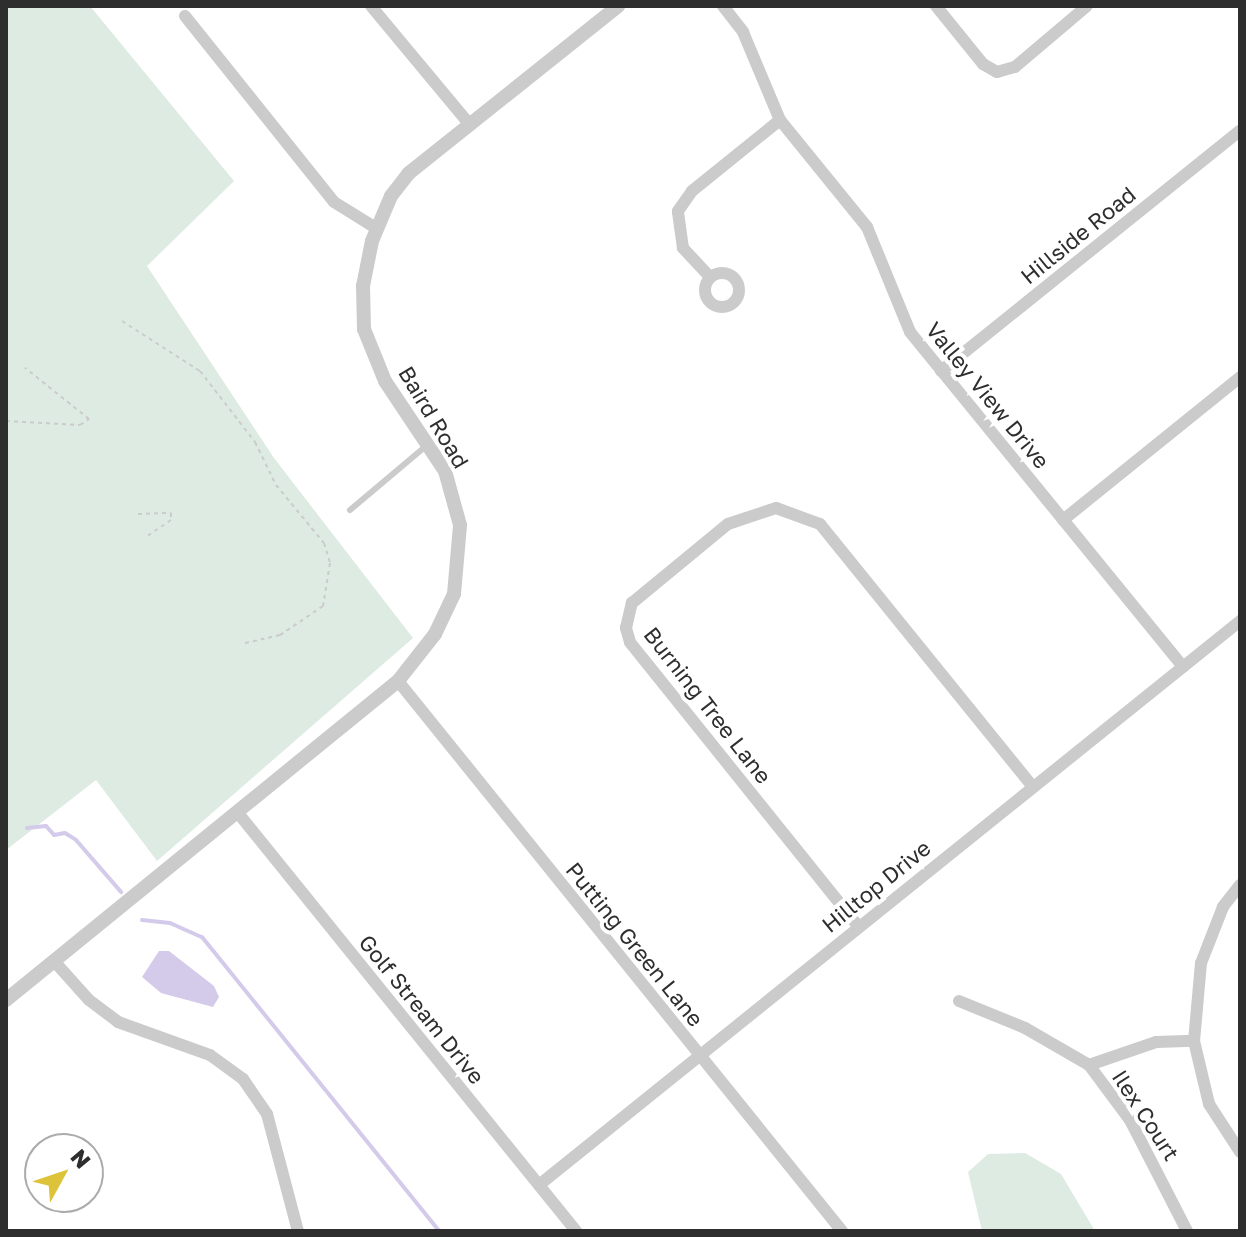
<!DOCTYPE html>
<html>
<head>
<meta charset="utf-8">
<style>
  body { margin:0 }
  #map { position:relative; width:1246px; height:1237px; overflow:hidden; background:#fff; font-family:"Golos Text",sans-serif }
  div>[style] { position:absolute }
  .green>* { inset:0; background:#ddebe2 }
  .water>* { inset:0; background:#d4caea }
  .stream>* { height:4px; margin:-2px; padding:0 2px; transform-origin:2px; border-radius:2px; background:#d4caea }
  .path>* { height:2px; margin-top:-1px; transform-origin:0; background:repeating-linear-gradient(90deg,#cbcbcb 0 4px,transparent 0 8px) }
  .service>* { height:6px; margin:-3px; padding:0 3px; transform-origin:3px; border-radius:3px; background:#cbcbcb }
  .minor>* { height:12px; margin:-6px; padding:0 6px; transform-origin:6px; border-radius:6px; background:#cbcbcb }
  .minor>.ring { margin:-6px; padding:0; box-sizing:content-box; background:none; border:12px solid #cbcbcb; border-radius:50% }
  .tertiary>* { height:14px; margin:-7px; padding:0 7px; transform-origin:7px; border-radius:7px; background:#cbcbcb }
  span { translate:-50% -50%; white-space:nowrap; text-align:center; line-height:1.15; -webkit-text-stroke:8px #fff; paint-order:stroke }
  .street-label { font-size:22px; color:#2e2e2e }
  .frame { position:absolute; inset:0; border:8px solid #2e2e2e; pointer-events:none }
  .north { position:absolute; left:24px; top:1133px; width:80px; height:80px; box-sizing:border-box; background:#fff; border:2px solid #ababab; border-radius:50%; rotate:50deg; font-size:22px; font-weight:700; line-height:32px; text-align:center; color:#2e2e2e }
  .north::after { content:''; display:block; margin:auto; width:28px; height:36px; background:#dcc33a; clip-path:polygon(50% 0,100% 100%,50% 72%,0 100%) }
</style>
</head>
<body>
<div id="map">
  <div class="green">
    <div style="clip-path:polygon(6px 6px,90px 6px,234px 181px,147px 266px,274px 458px,413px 638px,157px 861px,96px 780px,6px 850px)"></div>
    <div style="clip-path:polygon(1025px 1153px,1061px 1174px,1095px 1231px,982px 1231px,968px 1172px,988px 1154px)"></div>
  </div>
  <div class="water">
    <div style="clip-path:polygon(159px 951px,169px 951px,214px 986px,219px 997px,213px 1007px,161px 993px,142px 977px)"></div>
  </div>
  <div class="stream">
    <div style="left:27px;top:828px;width:19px;rotate:-6deg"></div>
    <div style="left:46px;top:826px;width:12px;rotate:48deg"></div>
    <div style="left:54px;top:835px;width:11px;rotate:-10deg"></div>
    <div style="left:65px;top:833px;width:13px;rotate:32deg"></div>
    <div style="left:76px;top:840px;width:69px;rotate:49.1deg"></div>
    <div style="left:142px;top:920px;width:28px;rotate:6deg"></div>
    <div style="left:170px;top:923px;width:35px;rotate:24deg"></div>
    <div style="left:202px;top:937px;width:378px;rotate:51.1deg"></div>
  </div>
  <div class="path">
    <div style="left:122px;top:321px;width:93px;rotate:32.7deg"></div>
    <div style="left:200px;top:371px;width:90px;rotate:52.2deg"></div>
    <div style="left:255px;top:442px;width:48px;rotate:64deg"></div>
    <div style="left:276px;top:485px;width:75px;rotate:50.4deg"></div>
    <div style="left:324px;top:543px;width:21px;rotate:73deg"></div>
    <div style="left:330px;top:563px;width:44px;rotate:99.2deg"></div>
    <div style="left:323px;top:606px;width:52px;rotate:146deg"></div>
    <div style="left:280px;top:635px;width:37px;rotate:167deg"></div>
    <div style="left:6px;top:421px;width:74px;rotate:3.1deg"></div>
    <div style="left:80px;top:425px;width:11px;rotate:-34deg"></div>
    <div style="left:89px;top:419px;width:82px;rotate:-141.4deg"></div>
    <div style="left:138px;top:514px;width:33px;rotate:-2deg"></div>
    <div style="left:171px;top:513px;width:7px;rotate:90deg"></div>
    <div style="left:171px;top:520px;width:29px;rotate:146deg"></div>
  </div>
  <div class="service">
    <div style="left:350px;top:510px;width:99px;rotate:-40.1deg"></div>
  </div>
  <div class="minor">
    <div style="left:371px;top:6px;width:155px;rotate:50.2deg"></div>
    <div style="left:723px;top:6px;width:33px;rotate:52deg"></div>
    <div style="left:743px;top:32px;width:95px;rotate:67.2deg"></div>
    <div style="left:780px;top:120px;width:138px;rotate:50.9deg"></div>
    <div style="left:867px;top:227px;width:113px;rotate:67.7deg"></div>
    <div style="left:910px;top:332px;width:432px;rotate:50.8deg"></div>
    <div style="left:936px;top:6px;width:75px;rotate:51deg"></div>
    <div style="left:983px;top:64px;width:16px;rotate:30deg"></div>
    <div style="left:997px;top:72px;width:19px;rotate:-16deg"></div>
    <div style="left:1015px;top:67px;width:94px;rotate:-40.3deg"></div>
    <div style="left:185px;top:16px;width:238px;rotate:51.3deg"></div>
    <div style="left:334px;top:202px;width:49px;rotate:31.8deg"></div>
    <div class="ring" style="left:705px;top:273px;width:22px;height:22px"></div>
    <div style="left:710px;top:277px;width:40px;rotate:-133deg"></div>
    <div style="left:683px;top:248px;width:37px;rotate:-98deg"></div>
    <div style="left:678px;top:211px;width:24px;rotate:-55deg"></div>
    <div style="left:692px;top:191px;width:113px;rotate:-38.9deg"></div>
    <div style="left:941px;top:371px;width:383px;rotate:-38.8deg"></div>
    <div style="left:1063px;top:520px;width:228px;rotate:-38.9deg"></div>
    <div style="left:398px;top:681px;width:707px;rotate:51.09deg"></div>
    <div style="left:238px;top:813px;width:538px;rotate:51.04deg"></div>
    <div style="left:1240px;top:885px;width:28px;rotate:128deg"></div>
    <div style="left:1223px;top:907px;width:60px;rotate:111.4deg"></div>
    <div style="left:1201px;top:963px;width:78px;rotate:95.1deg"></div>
    <div style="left:1194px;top:1041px;width:65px;rotate:76.6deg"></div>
    <div style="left:1209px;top:1104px;width:57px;rotate:57.1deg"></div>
    <div style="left:858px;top:926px;width:364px;rotate:-128.8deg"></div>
    <div style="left:630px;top:642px;width:15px;rotate:-106deg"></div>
    <div style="left:626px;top:628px;width:26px;rotate:-77deg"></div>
    <div style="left:632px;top:603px;width:124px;rotate:-39.5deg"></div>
    <div style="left:728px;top:524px;width:51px;rotate:-18.4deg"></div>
    <div style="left:776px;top:508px;width:47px;rotate:20deg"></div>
    <div style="left:820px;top:524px;width:338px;rotate:51deg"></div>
    <div style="left:54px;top:961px;width:52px;rotate:48.1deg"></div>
    <div style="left:89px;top:1000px;width:36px;rotate:37deg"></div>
    <div style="left:118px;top:1022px;width:98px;rotate:19.7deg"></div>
    <div style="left:210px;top:1055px;width:41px;rotate:36deg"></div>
    <div style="left:243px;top:1079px;width:42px;rotate:55.6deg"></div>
    <div style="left:267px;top:1114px;width:121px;rotate:75.2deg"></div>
    <div style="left:959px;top:1001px;width:71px;rotate:22.2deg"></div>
    <div style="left:1025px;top:1028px;width:74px;rotate:30deg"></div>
    <div style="left:1089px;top:1065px;width:69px;rotate:53.3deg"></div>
    <div style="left:1130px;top:1120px;width:125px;rotate:62.8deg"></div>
    <div style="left:1089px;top:1065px;width:71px;rotate:-18.9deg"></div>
    <div style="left:1156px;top:1042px;width:38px;rotate:-2deg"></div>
    <div style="left:539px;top:1185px;width:900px;rotate:-38.82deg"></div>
  </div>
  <div class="tertiary">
    <div style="left:6px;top:1000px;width:505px;rotate:-39.14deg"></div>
    <div style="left:398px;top:681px;width:60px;rotate:-51.8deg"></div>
    <div style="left:435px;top:634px;width:44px;rotate:-64.6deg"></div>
    <div style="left:454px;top:594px;width:69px;rotate:-85deg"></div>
    <div style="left:460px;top:525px;width:56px;rotate:-105.5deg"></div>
    <div style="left:445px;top:471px;width:108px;rotate:-123.7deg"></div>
    <div style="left:385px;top:381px;width:56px;rotate:-112deg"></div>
    <div style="left:364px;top:329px;width:43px;rotate:-91.3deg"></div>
    <div style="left:363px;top:286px;width:46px;rotate:-78.7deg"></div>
    <div style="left:372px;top:241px;width:49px;rotate:-67.1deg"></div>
    <div style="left:391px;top:196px;width:29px;rotate:-52deg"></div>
    <div style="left:409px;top:173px;width:268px;rotate:-38.6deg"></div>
  </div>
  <div class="street-label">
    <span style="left:1078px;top:235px;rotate:-39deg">Hillside Road</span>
    <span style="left:988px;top:395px;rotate:51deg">Valley View Drive</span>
    <span style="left:434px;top:417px;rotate:59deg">Baird Road</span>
    <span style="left:708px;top:705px;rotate:52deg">Burning Tree Lane</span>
    <span style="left:876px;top:886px;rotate:-39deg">Hilltop Drive</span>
    <span style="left:635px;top:944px;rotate:51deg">Putting Green Lane</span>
    <span style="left:422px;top:1009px;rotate:51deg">Golf Stream Drive</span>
    <span style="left:1146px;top:1115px;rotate:57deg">Ilex Court</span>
  </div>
  <div class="frame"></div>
  <div class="north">N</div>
</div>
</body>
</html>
